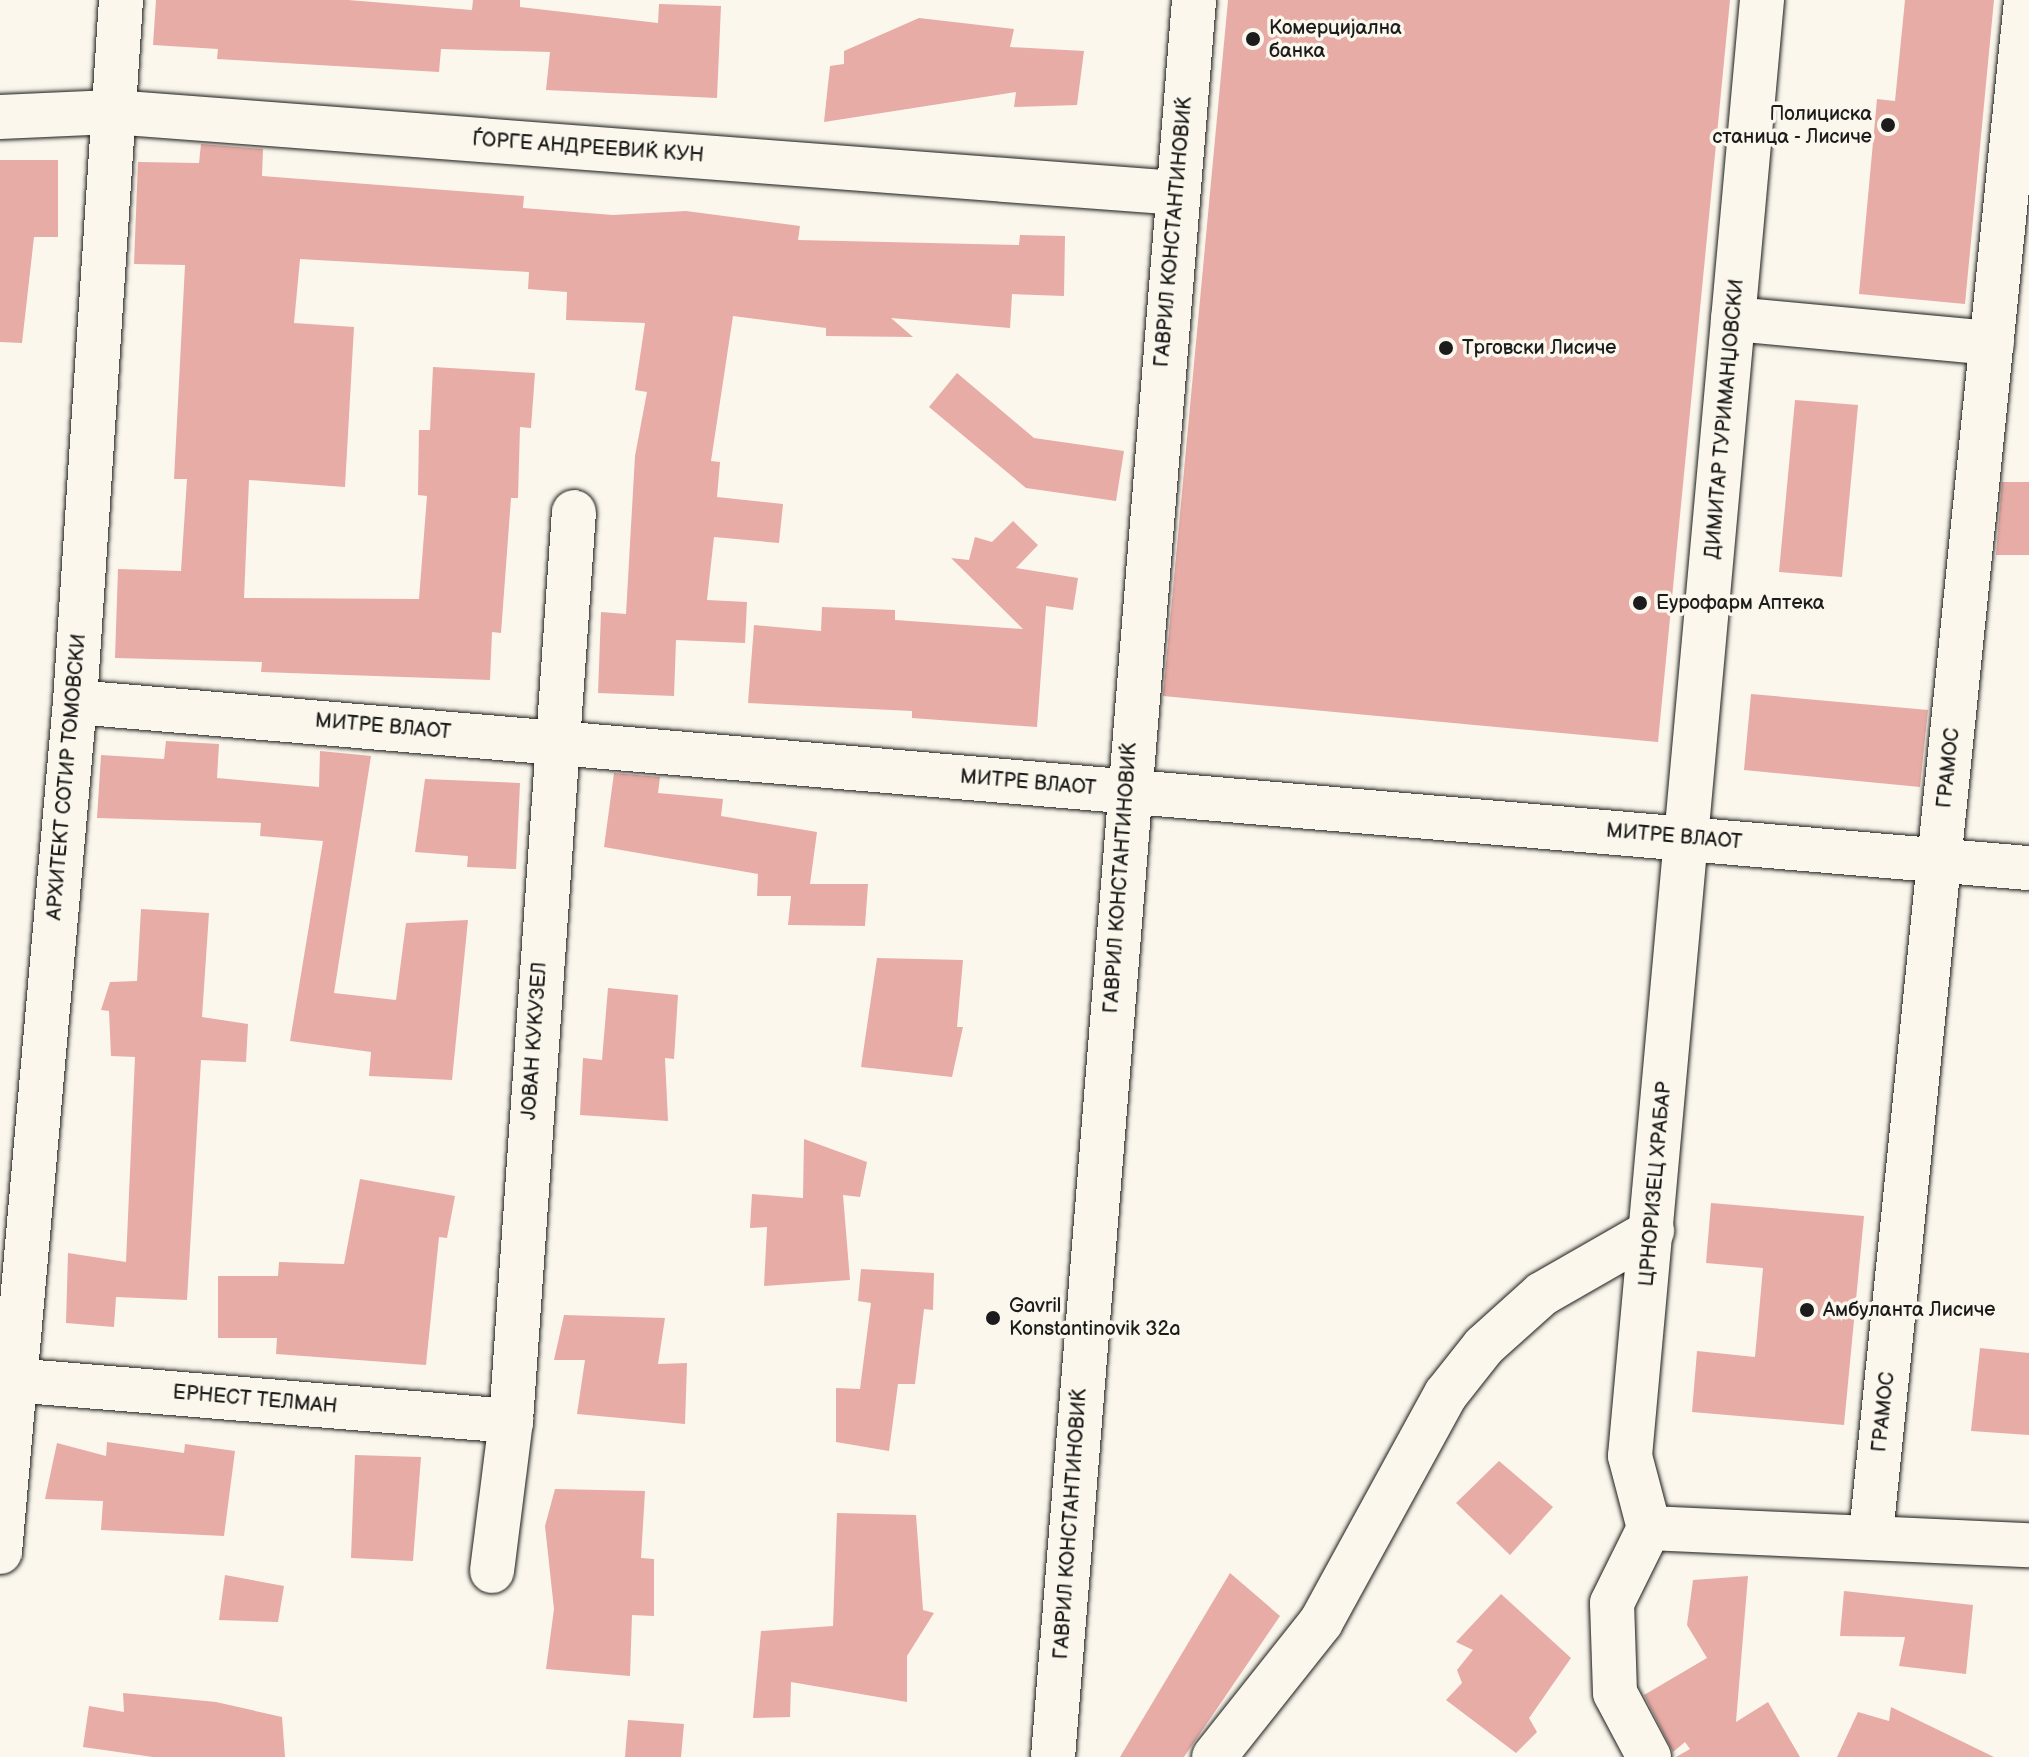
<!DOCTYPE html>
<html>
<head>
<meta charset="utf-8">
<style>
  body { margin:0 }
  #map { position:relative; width:2029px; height:1757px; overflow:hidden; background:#fbf7ec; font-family:"Balsamiq Sans",sans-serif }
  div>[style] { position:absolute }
  .building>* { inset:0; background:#e7aca6 }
  .roads { filter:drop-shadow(0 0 2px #1c1c1c) drop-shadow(0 0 2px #1c1c1c) }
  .street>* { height:44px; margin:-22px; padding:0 22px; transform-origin:22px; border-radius:22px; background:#fbf7ec }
  .secondary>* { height:44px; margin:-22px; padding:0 22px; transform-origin:22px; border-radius:22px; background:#fbf7ec }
  .dots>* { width:22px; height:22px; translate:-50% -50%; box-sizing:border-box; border:4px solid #fbf7ec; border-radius:50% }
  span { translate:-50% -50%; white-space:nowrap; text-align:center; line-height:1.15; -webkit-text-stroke:7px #fbf7ec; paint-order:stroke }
  .poi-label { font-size:20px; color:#1c1c1c }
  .left { translate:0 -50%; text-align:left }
  .right { translate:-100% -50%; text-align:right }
  .street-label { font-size:20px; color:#1c1c1c }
</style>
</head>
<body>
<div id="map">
  <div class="building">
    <div style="clip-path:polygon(156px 0,348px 0,472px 10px,473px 0,520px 0,520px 7px,658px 23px,659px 4px,721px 6px,717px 98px,546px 90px,550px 52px,441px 49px,439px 72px,217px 59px,218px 49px,153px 45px)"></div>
    <div style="clip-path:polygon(1228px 0,1730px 0,1658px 742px,1163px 696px)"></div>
    <div style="clip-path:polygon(1905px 0,1994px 0,1965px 304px,1859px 294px,1877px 99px,1895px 101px)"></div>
    <div style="clip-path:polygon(919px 18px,1014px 29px,1010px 47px,1084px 51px,1077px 105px,1014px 107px,1016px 92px,824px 122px,830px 66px,844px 64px,844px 51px)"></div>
    <div style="clip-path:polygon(201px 144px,263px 149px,262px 176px,524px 196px,523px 208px,613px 215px,686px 211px,800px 226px,798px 240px,1019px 245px,1020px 235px,1065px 236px,1064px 296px,1012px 294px,1010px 328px,891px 318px,913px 337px,826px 336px,826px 328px,733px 316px,711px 461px,720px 462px,717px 497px,783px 504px,779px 543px,714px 537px,707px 600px,747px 602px,745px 643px,676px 640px,674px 696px,598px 693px,601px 612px,626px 614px,635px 456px,647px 392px,635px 390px,645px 323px,566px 320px,567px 292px,528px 289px,529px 272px,300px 259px,294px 323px,354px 327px,345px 487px,249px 480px,244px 598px,419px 599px,427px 496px,418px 495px,419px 430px,430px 430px,433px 367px,535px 373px,531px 428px,520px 427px,518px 498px,511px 498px,501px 633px,492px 632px,490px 680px,261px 672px,262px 662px,115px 658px,118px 569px,181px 571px,187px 479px,174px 479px,185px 265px,134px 264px,138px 162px,199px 163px)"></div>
    <div style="clip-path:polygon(0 160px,58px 160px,58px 237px,34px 237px,22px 343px,0 342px)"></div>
    <div style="clip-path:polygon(957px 373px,1034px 438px,1124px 451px,1116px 501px,1026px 488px,929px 407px)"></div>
    <div style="clip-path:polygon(1795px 400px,1858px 405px,1842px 577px,1779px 572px)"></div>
    <div style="clip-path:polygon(2002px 482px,2029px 482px,2029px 555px,1996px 555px)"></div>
    <div style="clip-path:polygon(1013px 521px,1038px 545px,1016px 568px,1078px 578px,1073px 610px,1046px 606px,1037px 727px,912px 718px,912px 711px,748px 703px,754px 625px,821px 631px,822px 607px,895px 610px,895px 620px,1023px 629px,951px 558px,969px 560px,975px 537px,992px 542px)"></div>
    <div style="clip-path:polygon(1751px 694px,1928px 710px,1920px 787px,1744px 770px)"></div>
    <div style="clip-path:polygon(166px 741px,219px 744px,217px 778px,319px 787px,320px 751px,371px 756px,334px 993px,396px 1000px,406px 923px,468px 920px,452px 1080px,369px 1076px,371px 1052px,290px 1041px,323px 841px,260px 836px,261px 823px,97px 818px,101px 755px,164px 759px)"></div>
    <div style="clip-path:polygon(614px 773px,660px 777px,658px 793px,723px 799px,721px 816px,817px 832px,810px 884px,868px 884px,865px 926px,788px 925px,791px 896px,757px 896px,758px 874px,604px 847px)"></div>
    <div style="clip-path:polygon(425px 779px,520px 783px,516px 869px,467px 867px,468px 856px,415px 852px)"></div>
    <div style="clip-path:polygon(141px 909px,209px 913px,202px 1017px,248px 1024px,246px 1062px,201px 1060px,187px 1300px,116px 1297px,114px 1327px,66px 1323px,68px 1253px,126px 1262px,135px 1057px,111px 1056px,109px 1011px,101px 1010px,110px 982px,137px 981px)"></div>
    <div style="clip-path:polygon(877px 958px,963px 960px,957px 1027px,963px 1027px,952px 1077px,861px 1067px)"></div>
    <div style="clip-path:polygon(608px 988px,678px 995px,674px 1059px,665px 1058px,668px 1121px,580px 1115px,583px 1058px,602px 1060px)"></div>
    <div style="clip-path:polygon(804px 1139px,867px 1162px,860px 1197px,843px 1195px,850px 1280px,764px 1286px,767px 1227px,750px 1228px,752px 1194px,803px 1198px)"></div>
    <div style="clip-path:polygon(360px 1179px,455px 1196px,447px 1238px,439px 1237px,426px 1365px,276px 1354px,277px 1338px,218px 1338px,218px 1276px,278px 1276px,279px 1262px,344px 1264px)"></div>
    <div style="clip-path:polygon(1711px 1203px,1864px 1216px,1844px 1425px,1692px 1412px,1697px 1351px,1755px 1357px,1763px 1268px,1706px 1263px)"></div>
    <div style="clip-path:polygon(861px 1269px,934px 1273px,933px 1310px,924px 1309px,915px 1384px,898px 1384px,889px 1451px,836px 1442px,836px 1388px,860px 1389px,871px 1303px,858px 1301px)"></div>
    <div style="clip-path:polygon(564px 1315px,665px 1318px,658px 1364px,687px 1363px,685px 1424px,577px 1414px,585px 1360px,554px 1360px)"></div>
    <div style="clip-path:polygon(1980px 1348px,2029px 1353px,2029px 1435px,1971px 1431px)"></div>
    <div style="clip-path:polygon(107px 1442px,184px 1453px,185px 1444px,235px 1451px,224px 1536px,101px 1530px,103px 1501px,45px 1499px,57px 1443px,106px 1456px)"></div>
    <div style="clip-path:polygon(355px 1455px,421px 1457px,413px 1561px,351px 1558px)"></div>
    <div style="clip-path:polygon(1499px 1461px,1553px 1507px,1510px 1555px,1456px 1503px)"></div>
    <div style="clip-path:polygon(555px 1489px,645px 1491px,641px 1558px,654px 1559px,654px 1616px,632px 1615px,630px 1676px,546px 1669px,554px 1609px,545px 1526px)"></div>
    <div style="clip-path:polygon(837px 1513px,916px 1515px,923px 1610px,934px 1613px,907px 1656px,907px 1702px,791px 1682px,790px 1717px,753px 1718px,761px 1631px,833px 1626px)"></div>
    <div style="clip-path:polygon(1230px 1573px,1280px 1616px,1184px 1757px,1120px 1757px)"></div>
    <div style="clip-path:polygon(225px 1575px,284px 1586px,278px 1622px,219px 1620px)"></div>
    <div style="clip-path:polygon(1748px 1576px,1736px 1722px,1768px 1702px,1800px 1757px,1676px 1757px,1690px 1749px,1685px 1742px,1673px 1752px,1644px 1695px,1707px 1658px,1687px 1625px,1693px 1580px)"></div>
    <div style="clip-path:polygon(1844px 1591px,1973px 1605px,1966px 1674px,1899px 1666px,1905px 1637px,1840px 1636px)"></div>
    <div style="clip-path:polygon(1501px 1594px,1571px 1658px,1529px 1718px,1537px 1732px,1516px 1753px,1446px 1700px,1462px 1683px,1457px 1670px,1473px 1650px,1456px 1642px)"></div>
    <div style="clip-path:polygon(123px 1693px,216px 1702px,282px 1717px,285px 1757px,153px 1757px,83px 1747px,89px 1706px,124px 1712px)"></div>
    <div style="clip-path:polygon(1891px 1707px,1994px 1757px,1837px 1757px,1858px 1712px,1889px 1721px)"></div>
    <div style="clip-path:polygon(628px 1720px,684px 1724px,681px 1757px,625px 1757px)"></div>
  </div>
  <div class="roads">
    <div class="street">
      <div style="left:1762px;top:0;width:1462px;rotate:95.18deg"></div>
      <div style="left:1630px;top:1456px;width:74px;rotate:75.2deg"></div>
      <div style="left:1649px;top:1528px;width:380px;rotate:2.6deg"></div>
      <div style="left:1733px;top:319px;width:260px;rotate:5.3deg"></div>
      <div style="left:75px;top:702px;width:1961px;rotate:4.86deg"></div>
      <div style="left:0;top:1379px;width:513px;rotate:4.7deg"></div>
      <div style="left:1871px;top:1535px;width:1543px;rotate:-84.23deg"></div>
      <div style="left:492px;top:1571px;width:151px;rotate:-82.8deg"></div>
      <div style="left:511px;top:1421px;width:911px;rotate:-86.04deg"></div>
      <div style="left:1214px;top:1757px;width:172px;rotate:-51.6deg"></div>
      <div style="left:1321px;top:1622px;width:260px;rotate:-61.3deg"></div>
      <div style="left:1446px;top:1394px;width:61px;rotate:-51.6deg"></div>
      <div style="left:1484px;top:1346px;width:78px;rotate:-41.9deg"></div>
      <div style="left:1542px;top:1294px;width:127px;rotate:-29.8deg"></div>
      <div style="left:1649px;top:1757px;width:72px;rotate:-118deg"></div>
      <div style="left:1615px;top:1693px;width:90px;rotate:-91.9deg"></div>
      <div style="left:1612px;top:1603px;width:84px;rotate:-63.7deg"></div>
    </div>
    <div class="secondary">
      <div style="left:0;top:117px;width:112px;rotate:-2.6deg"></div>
      <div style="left:112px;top:112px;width:1067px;rotate:4.35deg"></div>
      <div style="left:0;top:1552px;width:853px;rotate:-84.96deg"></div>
      <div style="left:75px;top:702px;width:704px;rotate:-86.25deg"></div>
      <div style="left:1053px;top:1757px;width:1763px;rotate:-85.41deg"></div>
    </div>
  </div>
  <div class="dots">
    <div style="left:1253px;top:39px;background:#1c1c1c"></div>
    <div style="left:1888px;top:125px;background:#1c1c1c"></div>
    <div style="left:1446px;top:348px;background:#1c1c1c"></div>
    <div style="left:1640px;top:603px;background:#1c1c1c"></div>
    <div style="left:1807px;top:1310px;background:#1c1c1c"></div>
    <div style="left:993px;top:1318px;background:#1c1c1c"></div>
  </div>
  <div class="poi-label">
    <span class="left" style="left:1269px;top:40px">Комерцијална<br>банка</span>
    <span class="right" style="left:1872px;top:126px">Полициска<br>станица - Лисиче</span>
    <span class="left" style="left:1462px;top:348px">Трговски Лисиче</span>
    <span class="left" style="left:1656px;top:603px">Еурофарм Аптека</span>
    <span class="left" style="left:1009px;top:1318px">Gavril<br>Konstantinovik 32a</span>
    <span class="left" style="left:1823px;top:1310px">Амбуланта Лисиче</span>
  </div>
  <div class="street-label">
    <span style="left:588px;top:148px;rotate:4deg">ЃОРГЕ АНДРЕЕВИЌ КУН</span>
    <span style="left:1174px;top:232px;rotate:-85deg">ГАВРИЛ КОНСТАНТИНОВИЌ</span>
    <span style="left:1725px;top:419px;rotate:-85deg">ДИМИТАР ТУРИМАНЏОВСКИ</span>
    <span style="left:383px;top:727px;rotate:5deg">МИТРЕ ВЛАОТ</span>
    <span style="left:1949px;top:768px;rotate:-84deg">ГРАМОС</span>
    <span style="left:67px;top:777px;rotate:-85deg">АРХИТЕКТ СОТИР ТОМОВСКИ</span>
    <span style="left:1028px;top:783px;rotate:5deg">МИТРЕ ВЛАОТ</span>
    <span style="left:1674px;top:837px;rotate:5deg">МИТРЕ ВЛАОТ</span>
    <span style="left:1121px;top:878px;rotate:-86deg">ГАВРИЛ КОНСТАНТИНОВИЌ</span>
    <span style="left:535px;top:1041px;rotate:-86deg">ЈОВАН КУКУЗЕЛ</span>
    <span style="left:1656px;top:1184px;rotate:-85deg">ЦРНОРИЗЕЦ ХРАБАР</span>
    <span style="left:255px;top:1400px;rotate:5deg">ЕРНЕСТ ТЕЛМАН</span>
    <span style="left:1884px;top:1412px;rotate:-84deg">ГРАМОС</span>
    <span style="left:1071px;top:1524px;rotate:-86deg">ГАВРИЛ КОНСТАНТИНОВИЌ</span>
  </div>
</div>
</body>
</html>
